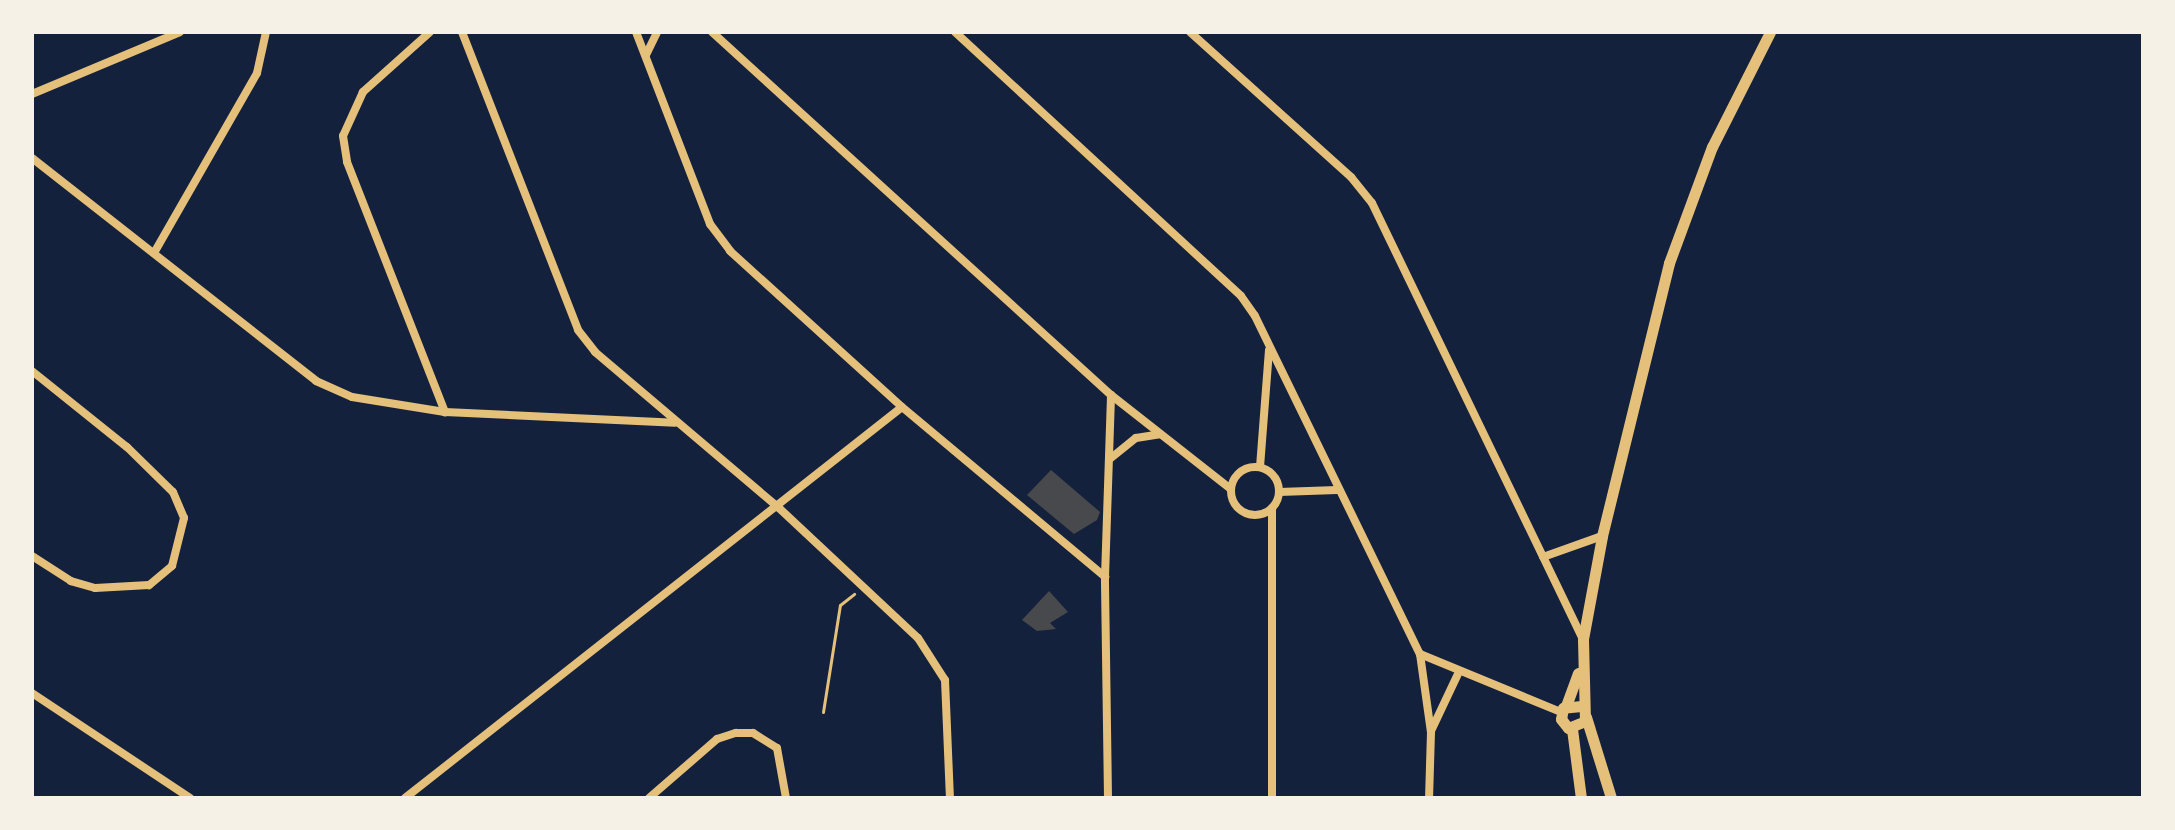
<!DOCTYPE html>
<html>
<head>
<meta charset="utf-8">
<style>
  body { margin:0 }
  #map { position:relative; width:2175px; height:830px; overflow:hidden; background:#14213d; font-family:Lato,sans-serif }
  div>[style] { position:absolute }
  .building>* { inset:0; background:#48494c }
  .path>* { height:3px; margin:-1.5px; padding:0 1.5px; transform-origin:1.5px; border-radius:1.5px; background:#e5c07b }
  .minor>* { height:8px; margin:-4px; padding:0 4px; transform-origin:4px; border-radius:4px; background:#e5c07b }
  .minor>.ring { margin:-4px; padding:0; box-sizing:content-box; background:none; border:8px solid #e5c07b; border-radius:50% }
  .tertiary>* { height:11px; margin:-5.5px; padding:0 5.5px; transform-origin:5.5px; border-radius:5.5px; background:#e5c07b }
  span { translate:-50% -50%; white-space:nowrap; text-align:center; line-height:1.15; -webkit-text-stroke:8px #f6f1e7; paint-order:stroke }
  .frame { position:absolute; inset:0; border:34px solid #f6f1e7; pointer-events:none }
</style>
</head>
<body>
<div id="map">
  <div class="building">
    <div style="clip-path:polygon(1051px 470px,1100px 512px,1097px 520px,1074px 534px,1027px 495px)"></div>
    <div style="clip-path:polygon(1049px 591px,1068px 612px,1050px 623px,1056px 629px,1037px 631px,1022px 620px)"></div>
  </div>
  <div class="path">
    <div style="left:823px;top:712px;width:108px;rotate:-81deg"></div>
    <div style="left:840px;top:605px;width:18px;rotate:-38deg"></div>
  </div>
  <div class="minor">
    <div style="left:430px;top:32px;width:90px;rotate:138.2deg"></div>
    <div style="left:363px;top:92px;width:48px;rotate:114.4deg"></div>
    <div style="left:343px;top:136px;width:26px;rotate:81deg"></div>
    <div style="left:347px;top:162px;width:269px;rotate:68.6deg"></div>
    <div style="left:462px;top:32px;width:320px;rotate:68.7deg"></div>
    <div style="left:578px;top:330px;width:28px;rotate:52deg"></div>
    <div style="left:595px;top:352px;width:241px;rotate:40.3deg"></div>
    <div style="left:779px;top:508px;width:190px;rotate:43.1deg"></div>
    <div style="left:918px;top:638px;width:50px;rotate:57.3deg"></div>
    <div style="left:945px;top:680px;width:118px;rotate:87.6deg"></div>
    <div style="left:636px;top:32px;width:206px;rotate:68.9deg"></div>
    <div style="left:710px;top:224px;width:34px;rotate:53deg"></div>
    <div style="left:730px;top:251px;width:232px;rotate:42.2deg"></div>
    <div style="left:902px;top:407px;width:265px;rotate:39.9deg"></div>
    <div style="left:712px;top:32px;width:539px;rotate:42.3deg"></div>
    <div style="left:1111px;top:395px;width:152px;rotate:38.1deg"></div>
    <div style="left:955px;top:32px;width:389px;rotate:42.7deg"></div>
    <div style="left:1241px;top:296px;width:24px;rotate:55deg"></div>
    <div style="left:1255px;top:316px;width:376px;rotate:64deg"></div>
    <div style="left:1420px;top:654px;width:79px;rotate:82deg"></div>
    <div style="left:1431px;top:732px;width:66px;rotate:91.7deg"></div>
    <div style="left:1190px;top:32px;width:217px;rotate:42deg"></div>
    <div style="left:1351px;top:177px;width:33px;rotate:51deg"></div>
    <div style="left:1372px;top:203px;width:484px;rotate:64.2deg"></div>
    <div style="left:646px;top:55px;width:25px;rotate:-64deg"></div>
    <div style="left:32px;top:94px;width:160px;rotate:-22.7deg"></div>
    <div style="left:32px;top:158px;width:361px;rotate:38.1deg"></div>
    <div style="left:316px;top:381px;width:39px;rotate:24deg"></div>
    <div style="left:352px;top:397px;width:94px;rotate:9.2deg"></div>
    <div style="left:445px;top:412px;width:230px;rotate:2.7deg"></div>
    <div style="left:154px;top:253px;width:207px;rotate:-60.2deg"></div>
    <div style="left:257px;top:73px;width:42px;rotate:-77.6deg"></div>
    <div style="left:32px;top:371px;width:122px;rotate:38.7deg"></div>
    <div style="left:127px;top:447px;width:64px;rotate:44.4deg"></div>
    <div style="left:173px;top:492px;width:28px;rotate:67deg"></div>
    <div style="left:184px;top:518px;width:49px;rotate:104deg"></div>
    <div style="left:172px;top:566px;width:30px;rotate:140deg"></div>
    <div style="left:149px;top:585px;width:54px;rotate:176.8deg"></div>
    <div style="left:95px;top:588px;width:25px;rotate:-164deg"></div>
    <div style="left:71px;top:581px;width:46px;rotate:-147.3deg"></div>
    <div style="left:1111px;top:458px;width:32px;rotate:-39deg"></div>
    <div style="left:1136px;top:438px;width:24px;rotate:-9deg"></div>
    <div style="left:1260px;top:467px;width:117px;rotate:-85.6deg"></div>
    <div class="ring" style="left:1231px;top:467px;width:40px;height:40px"></div>
    <div style="left:1279px;top:492px;width:58px;rotate:-2deg"></div>
    <div style="left:1272px;top:508px;width:290px;rotate:90deg"></div>
    <div style="left:1543px;top:557px;width:63px;rotate:-19.6deg"></div>
    <div style="left:1420px;top:654px;width:152px;rotate:22.4deg"></div>
    <div style="left:32px;top:693px;width:190px;rotate:33.6deg"></div>
    <div style="left:1431px;top:731px;width:63px;rotate:-64.7deg"></div>
    <div style="left:405px;top:798px;width:632px;rotate:-38.19deg"></div>
    <div style="left:649px;top:798px;width:90px;rotate:-40.9deg"></div>
    <div style="left:717px;top:739px;width:20px;rotate:-18deg"></div>
    <div style="left:736px;top:733px;width:17px"></div>
    <div style="left:753px;top:733px;width:28px;rotate:32deg"></div>
    <div style="left:777px;top:748px;width:51px;rotate:79.8deg"></div>
    <div style="left:1108px;top:798px;width:221px;rotate:-90.8deg"></div>
    <div style="left:1105px;top:577px;width:182px;rotate:-88.1deg"></div>
  </div>
  <div class="tertiary">
    <div style="left:1566px;top:706px;width:35px;rotate:-70deg"></div>
    <div style="left:1581px;top:706px;width:18px;rotate:174deg"></div>
    <div style="left:1563px;top:708px;width:11px;rotate:100deg"></div>
    <div style="left:1561px;top:719px;width:11px;rotate:52deg"></div>
    <div style="left:1568px;top:728px;width:18px;rotate:-22deg"></div>
    <div style="left:1585px;top:721px;width:82px;rotate:-91.4deg"></div>
    <div style="left:1583px;top:639px;width:105px;rotate:-79.5deg"></div>
    <div style="left:1602px;top:536px;width:281px;rotate:-76.2deg"></div>
    <div style="left:1669px;top:263px;width:124px;rotate:-69.7deg"></div>
    <div style="left:1712px;top:147px;width:129px;rotate:-63.2deg"></div>
    <div style="left:1586px;top:717px;width:85px;rotate:72.8deg"></div>
    <div style="left:1572px;top:729px;width:70px;rotate:82.6deg"></div>
  </div>
  <div class="frame"></div>
</div>
</body>
</html>
